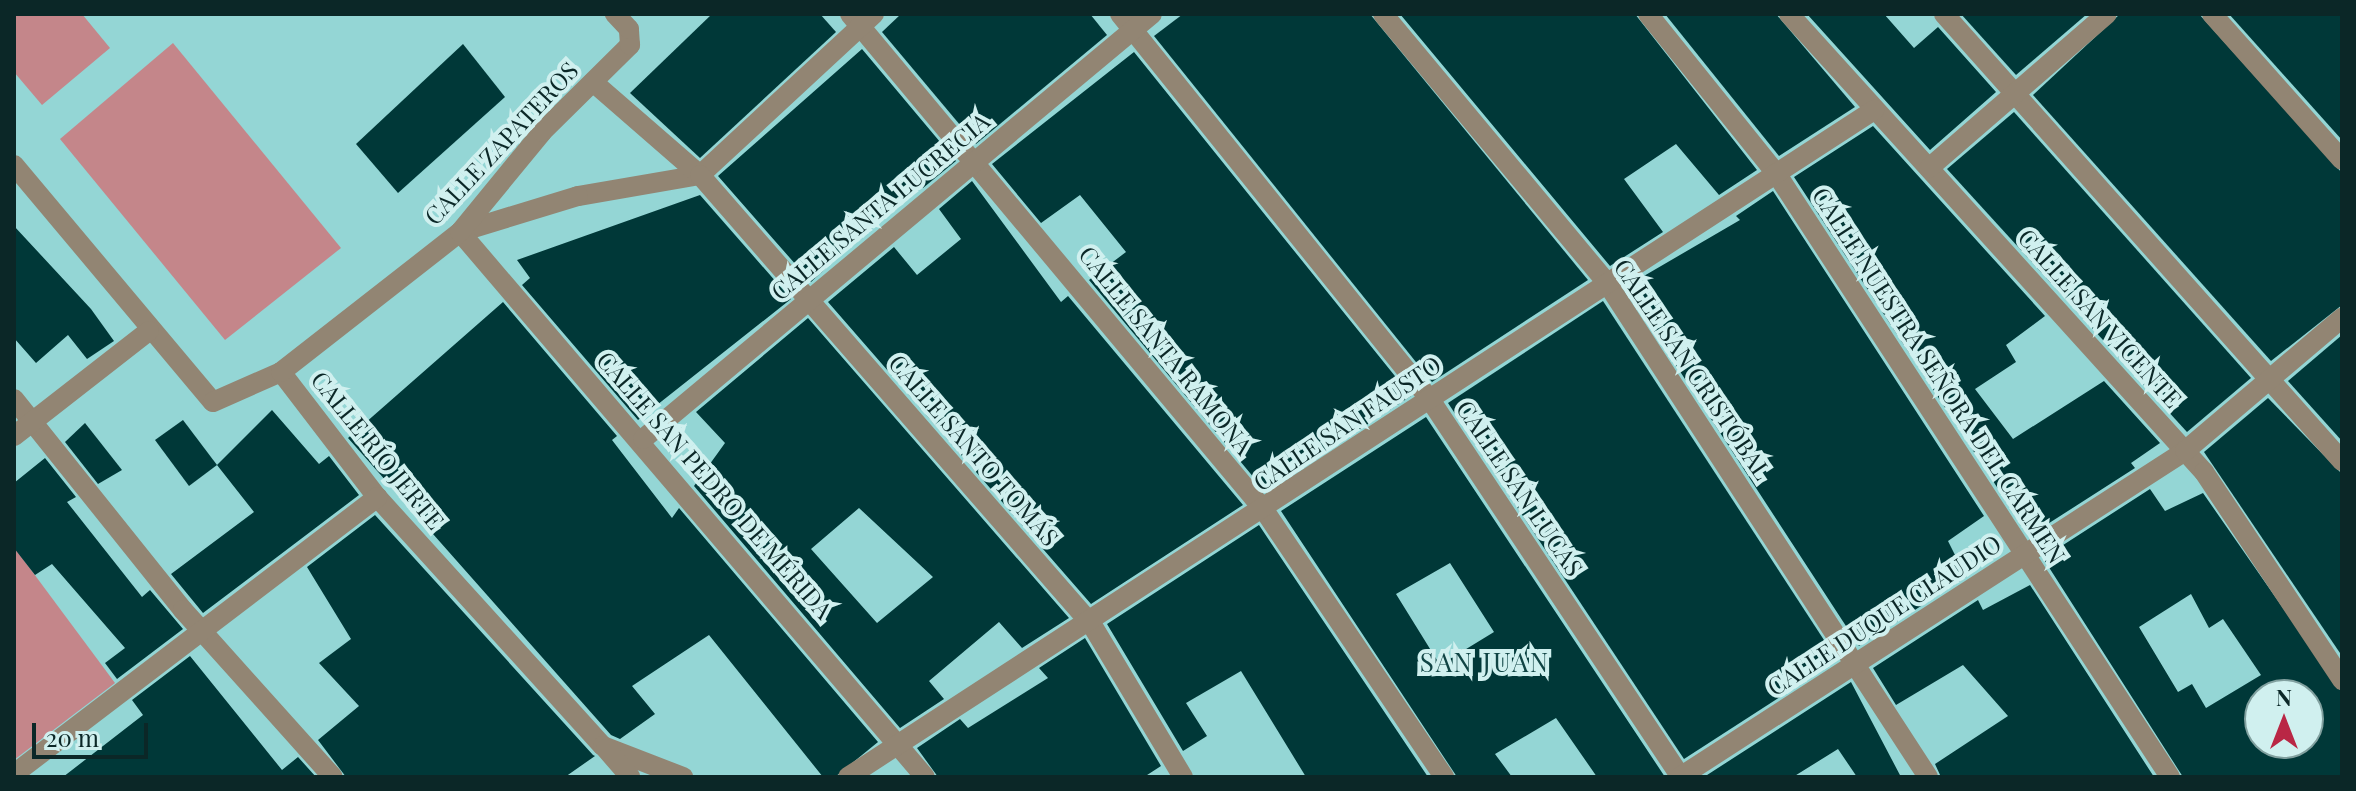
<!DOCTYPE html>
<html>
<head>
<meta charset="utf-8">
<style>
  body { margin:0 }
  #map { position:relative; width:2356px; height:791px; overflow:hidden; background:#94d6d5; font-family:"Playfair Display",serif }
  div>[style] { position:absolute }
  .green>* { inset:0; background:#c4868a }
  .building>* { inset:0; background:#003838 }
  .minor>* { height:20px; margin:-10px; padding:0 10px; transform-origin:10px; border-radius:10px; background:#928573 }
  span { translate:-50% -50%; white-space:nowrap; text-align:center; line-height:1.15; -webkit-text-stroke:8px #d0f0ef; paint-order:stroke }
  .street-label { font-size:24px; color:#0b2727 }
  .neighbourhood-label { font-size:26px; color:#104444; letter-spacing:2px }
  .frame { position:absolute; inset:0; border:16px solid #0b2727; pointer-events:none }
  .north { position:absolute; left:2244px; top:679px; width:80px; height:80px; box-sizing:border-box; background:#d0f0ef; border:2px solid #81a09f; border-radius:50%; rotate:0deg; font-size:22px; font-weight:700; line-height:32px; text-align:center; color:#0b2727 }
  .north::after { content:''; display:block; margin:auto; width:28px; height:36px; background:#b92745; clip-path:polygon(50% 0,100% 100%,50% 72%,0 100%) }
  .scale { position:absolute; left:32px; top:723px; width:116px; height:36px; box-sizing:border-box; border:4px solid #0b2727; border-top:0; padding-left:10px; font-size:24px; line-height:28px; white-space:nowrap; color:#0b2727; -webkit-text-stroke:6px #d0f0ef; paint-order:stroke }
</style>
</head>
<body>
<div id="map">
  <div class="green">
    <div style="clip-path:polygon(14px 14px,82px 14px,110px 48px,42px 105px,14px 72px)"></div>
    <div style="clip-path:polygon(173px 43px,341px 248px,225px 340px,60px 139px)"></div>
    <div style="clip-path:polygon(14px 547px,115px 683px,14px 760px)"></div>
  </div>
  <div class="building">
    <div style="clip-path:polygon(712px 14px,820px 14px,836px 32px,700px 158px,630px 93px)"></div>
    <div style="clip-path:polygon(901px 14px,1090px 14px,1107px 35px,976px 144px,882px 32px)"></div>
    <div style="clip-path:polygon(1183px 14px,1370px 14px,1588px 280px,1432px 382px,1154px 36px)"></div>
    <div style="clip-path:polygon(1400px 14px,1635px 14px,1757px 170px,1719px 195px,1676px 144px,1624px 179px,1663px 232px,1610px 266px)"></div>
    <div style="clip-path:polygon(1665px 14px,1776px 14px,1855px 107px,1779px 156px)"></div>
    <div style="clip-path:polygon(1807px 14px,1884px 14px,1914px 48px,1938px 27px,1996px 92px,1930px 150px)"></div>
    <div style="clip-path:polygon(1961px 14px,2087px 14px,2016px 75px)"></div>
    <div style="clip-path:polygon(2120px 14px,2199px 14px,2342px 173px,2342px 305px,2271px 361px,2033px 95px)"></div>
    <div style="clip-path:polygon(2229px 14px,2342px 14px,2342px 140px)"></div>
    <div style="clip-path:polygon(463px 44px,505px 97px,398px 193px,356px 144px)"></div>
    <div style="clip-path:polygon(862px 49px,956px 161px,923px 188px,919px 182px,811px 282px,718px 176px)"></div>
    <div style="clip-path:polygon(1134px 52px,1411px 396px,1265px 491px,1089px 280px,1126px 252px,1080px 195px,1041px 223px,992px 164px)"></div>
    <div style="clip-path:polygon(2014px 112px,2251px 378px,2187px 432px,1947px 169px)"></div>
    <div style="clip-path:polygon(1873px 126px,2045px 316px,2006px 345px,2016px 362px,1975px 389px,2013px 439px,2104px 381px,2160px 443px,2131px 463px,2135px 468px,2029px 536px,1794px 177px)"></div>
    <div style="clip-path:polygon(972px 181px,1061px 302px,1068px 296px,1243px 505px,1091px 604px,828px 302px,894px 247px,917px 275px,961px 239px,939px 209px)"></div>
    <div style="clip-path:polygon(1773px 191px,1984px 516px,1948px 541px,1966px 577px,1859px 646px,1625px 287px,1740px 220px,1736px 216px)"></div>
    <div style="clip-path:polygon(700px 195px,791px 299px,638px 420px,522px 285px,530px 278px,517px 260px)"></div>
    <div style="clip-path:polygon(14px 226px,91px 309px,114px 341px,87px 359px,68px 335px,36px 363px,14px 338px)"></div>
    <div style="clip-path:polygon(1603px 301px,1837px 660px,1684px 759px,1448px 403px)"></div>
    <div style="clip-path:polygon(503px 302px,617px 436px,612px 440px,672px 518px,679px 508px,878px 742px,835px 777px,823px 777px,709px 635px,632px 686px,655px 714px,620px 739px,611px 735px,348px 438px)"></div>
    <div style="clip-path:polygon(evenodd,808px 318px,1069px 618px,1022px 648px,999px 622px,929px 681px,944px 699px,900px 728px,694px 486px,725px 443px,696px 412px,808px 318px,859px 508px,933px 577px,877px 623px,811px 549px,859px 508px)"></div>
    <div style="clip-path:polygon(2342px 335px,2342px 441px,2288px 381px)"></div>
    <div style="clip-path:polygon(2268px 398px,2342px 474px,2342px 656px,2204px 452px)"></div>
    <div style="clip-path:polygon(272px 410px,319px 464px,329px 456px,359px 495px,203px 613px,171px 574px,254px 512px,217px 465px)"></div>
    <div style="clip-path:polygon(evenodd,1426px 417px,1665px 777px,1597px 777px,1556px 718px,1495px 754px,1512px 777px,1457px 777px,1281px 511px,1426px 417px,1450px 563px,1494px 632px,1440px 665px,1396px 594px,1450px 563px)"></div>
    <div style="clip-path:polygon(183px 420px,217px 465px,189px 486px,155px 440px)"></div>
    <div style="clip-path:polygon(85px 423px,122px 470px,98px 484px,65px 442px)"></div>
    <div style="clip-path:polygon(45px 458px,76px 497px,67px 502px,142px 597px,150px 590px,183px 629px,117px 679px,105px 663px,125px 648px,52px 564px,35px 575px,14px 548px,14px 483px)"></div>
    <div style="clip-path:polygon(evenodd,2150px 489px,2165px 511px,2203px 493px,2342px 693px,2342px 777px,2183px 777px,2043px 558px,2150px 489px,2191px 594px,2209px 628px,2223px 619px,2261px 675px,2206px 708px,2192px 684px,2178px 692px,2139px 627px,2191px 594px,2150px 489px,2260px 695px,2308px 695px,2308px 743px,2260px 743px,2260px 695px)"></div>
    <div style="clip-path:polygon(375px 515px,593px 755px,595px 756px,565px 777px,346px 777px,318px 740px,359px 706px,319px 663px,351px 639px,307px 567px)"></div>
    <div style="clip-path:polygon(1259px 525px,1428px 777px,1306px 777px,1241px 671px,1186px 703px,1207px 736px,1183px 751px,1107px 624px)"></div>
    <div style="clip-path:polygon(2030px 585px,2154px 777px,1941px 777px,1935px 764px,2008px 716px,1963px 665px,1896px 705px,1873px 668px,1978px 600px,1983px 610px)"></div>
    <div style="clip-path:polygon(1085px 638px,1161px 766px,1144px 777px,938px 777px,917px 748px,960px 719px,968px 728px,1048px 678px,1039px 668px)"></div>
    <div style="clip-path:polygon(190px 656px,282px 770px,298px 757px,316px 777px,63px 777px,143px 715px,132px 700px)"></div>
    <div style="clip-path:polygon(1851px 682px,1901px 777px,1857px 777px,1838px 749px,1793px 777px,1704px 777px)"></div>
  </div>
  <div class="minor">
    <div style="left:850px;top:14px;width:646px;rotate:50.15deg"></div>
    <div style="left:1264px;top:510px;width:322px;rotate:56deg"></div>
    <div style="left:874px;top:14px;width:237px;rotate:137.2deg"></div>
    <div style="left:700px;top:175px;width:124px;rotate:170.2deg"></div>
    <div style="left:578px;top:196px;width:123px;rotate:163deg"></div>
    <div style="left:460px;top:232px;width:716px;rotate:49.53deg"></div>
    <div style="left:1120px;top:14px;width:493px;rotate:51.2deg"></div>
    <div style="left:1429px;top:398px;width:455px;rotate:56.4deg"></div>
    <div style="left:1383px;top:14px;width:350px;rotate:50.2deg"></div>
    <div style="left:1607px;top:283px;width:589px;rotate:56.98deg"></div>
    <div style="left:1648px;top:14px;width:204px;rotate:51.2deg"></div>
    <div style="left:1776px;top:173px;width:721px;rotate:56.88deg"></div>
    <div style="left:1789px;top:14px;width:618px;rotate:47.82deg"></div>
    <div style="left:2204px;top:472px;width:250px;rotate:56.4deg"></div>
    <div style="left:1944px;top:14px;width:599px;rotate:48.32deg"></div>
    <div style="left:2212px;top:14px;width:195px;rotate:48.3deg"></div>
    <div style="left:593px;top:82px;width:142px;rotate:41deg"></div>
    <div style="left:700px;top:175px;width:597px;rotate:48.94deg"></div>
    <div style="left:1092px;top:625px;width:177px;rotate:59.1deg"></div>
    <div style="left:14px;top:165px;width:309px;rotate:50deg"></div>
    <div style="left:213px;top:402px;width:74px;rotate:-23.8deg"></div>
    <div style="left:281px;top:372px;width:158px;rotate:52.5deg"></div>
    <div style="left:377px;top:497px;width:336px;rotate:47.8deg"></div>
    <div style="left:603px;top:746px;width:86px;rotate:21.2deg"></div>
    <div style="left:1929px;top:168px;width:235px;rotate:-40.9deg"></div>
    <div style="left:281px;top:372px;width:227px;rotate:-38deg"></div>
    <div style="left:460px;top:232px;width:129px;rotate:-50.6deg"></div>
    <div style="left:542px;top:132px;width:124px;rotate:-44.7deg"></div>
    <div style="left:630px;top:45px;width:16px;rotate:-94deg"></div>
    <div style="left:629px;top:29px;width:21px;rotate:-133deg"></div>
    <div style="left:14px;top:399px;width:270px;rotate:51.3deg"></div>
    <div style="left:183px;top:610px;width:224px;rotate:48.1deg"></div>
    <div style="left:14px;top:436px;width:171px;rotate:-37.9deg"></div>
    <div style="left:643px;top:439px;width:663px;rotate:-39.86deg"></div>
    <div style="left:606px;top:749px;width:37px;rotate:49deg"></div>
    <div style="left:14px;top:774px;width:457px;rotate:-37.3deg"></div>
    <div style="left:848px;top:777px;width:1224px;rotate:-33.03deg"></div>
    <div style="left:1680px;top:777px;width:601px;rotate:-32.84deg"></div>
    <div style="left:2185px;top:451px;width:206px;rotate:-40.3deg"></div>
  </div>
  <div class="street-label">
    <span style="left:501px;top:143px;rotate:-47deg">CALLE ZAPATEROS</span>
    <span style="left:880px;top:206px;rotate:-40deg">CALLE SANTA LUCRECIA</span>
    <span style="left:2100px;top:318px;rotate:48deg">CALLE SAN VICENTE</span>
    <span style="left:1166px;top:350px;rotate:51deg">CALLE SANTA RAMONA</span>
    <span style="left:1693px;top:369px;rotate:56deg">CALLE SAN CRISTÓBAL</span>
    <span style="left:1939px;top:375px;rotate:57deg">CALLE NUESTRA SEÑORA DEL CARMEN</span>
    <span style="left:1347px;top:423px;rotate:-34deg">CALLE SAN FAUSTO</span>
    <span style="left:378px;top:450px;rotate:51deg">CALLE RÍO JERTE</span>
    <span style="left:974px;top:450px;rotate:49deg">CALLE SANTO TOMÁS</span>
    <span style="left:715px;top:485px;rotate:49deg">CALLE SAN PEDRO DE MÉRIDA</span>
    <span style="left:1520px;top:488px;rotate:56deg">CALLE SAN LUCAS</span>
    <span style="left:1884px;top:615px;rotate:-33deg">CALLE DUQUE CLAUDIO</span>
  </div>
  <div class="neighbourhood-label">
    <span style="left:1485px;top:662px">SAN JUAN</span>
  </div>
  <div class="frame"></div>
  <div class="north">N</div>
  <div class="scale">20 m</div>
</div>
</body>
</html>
